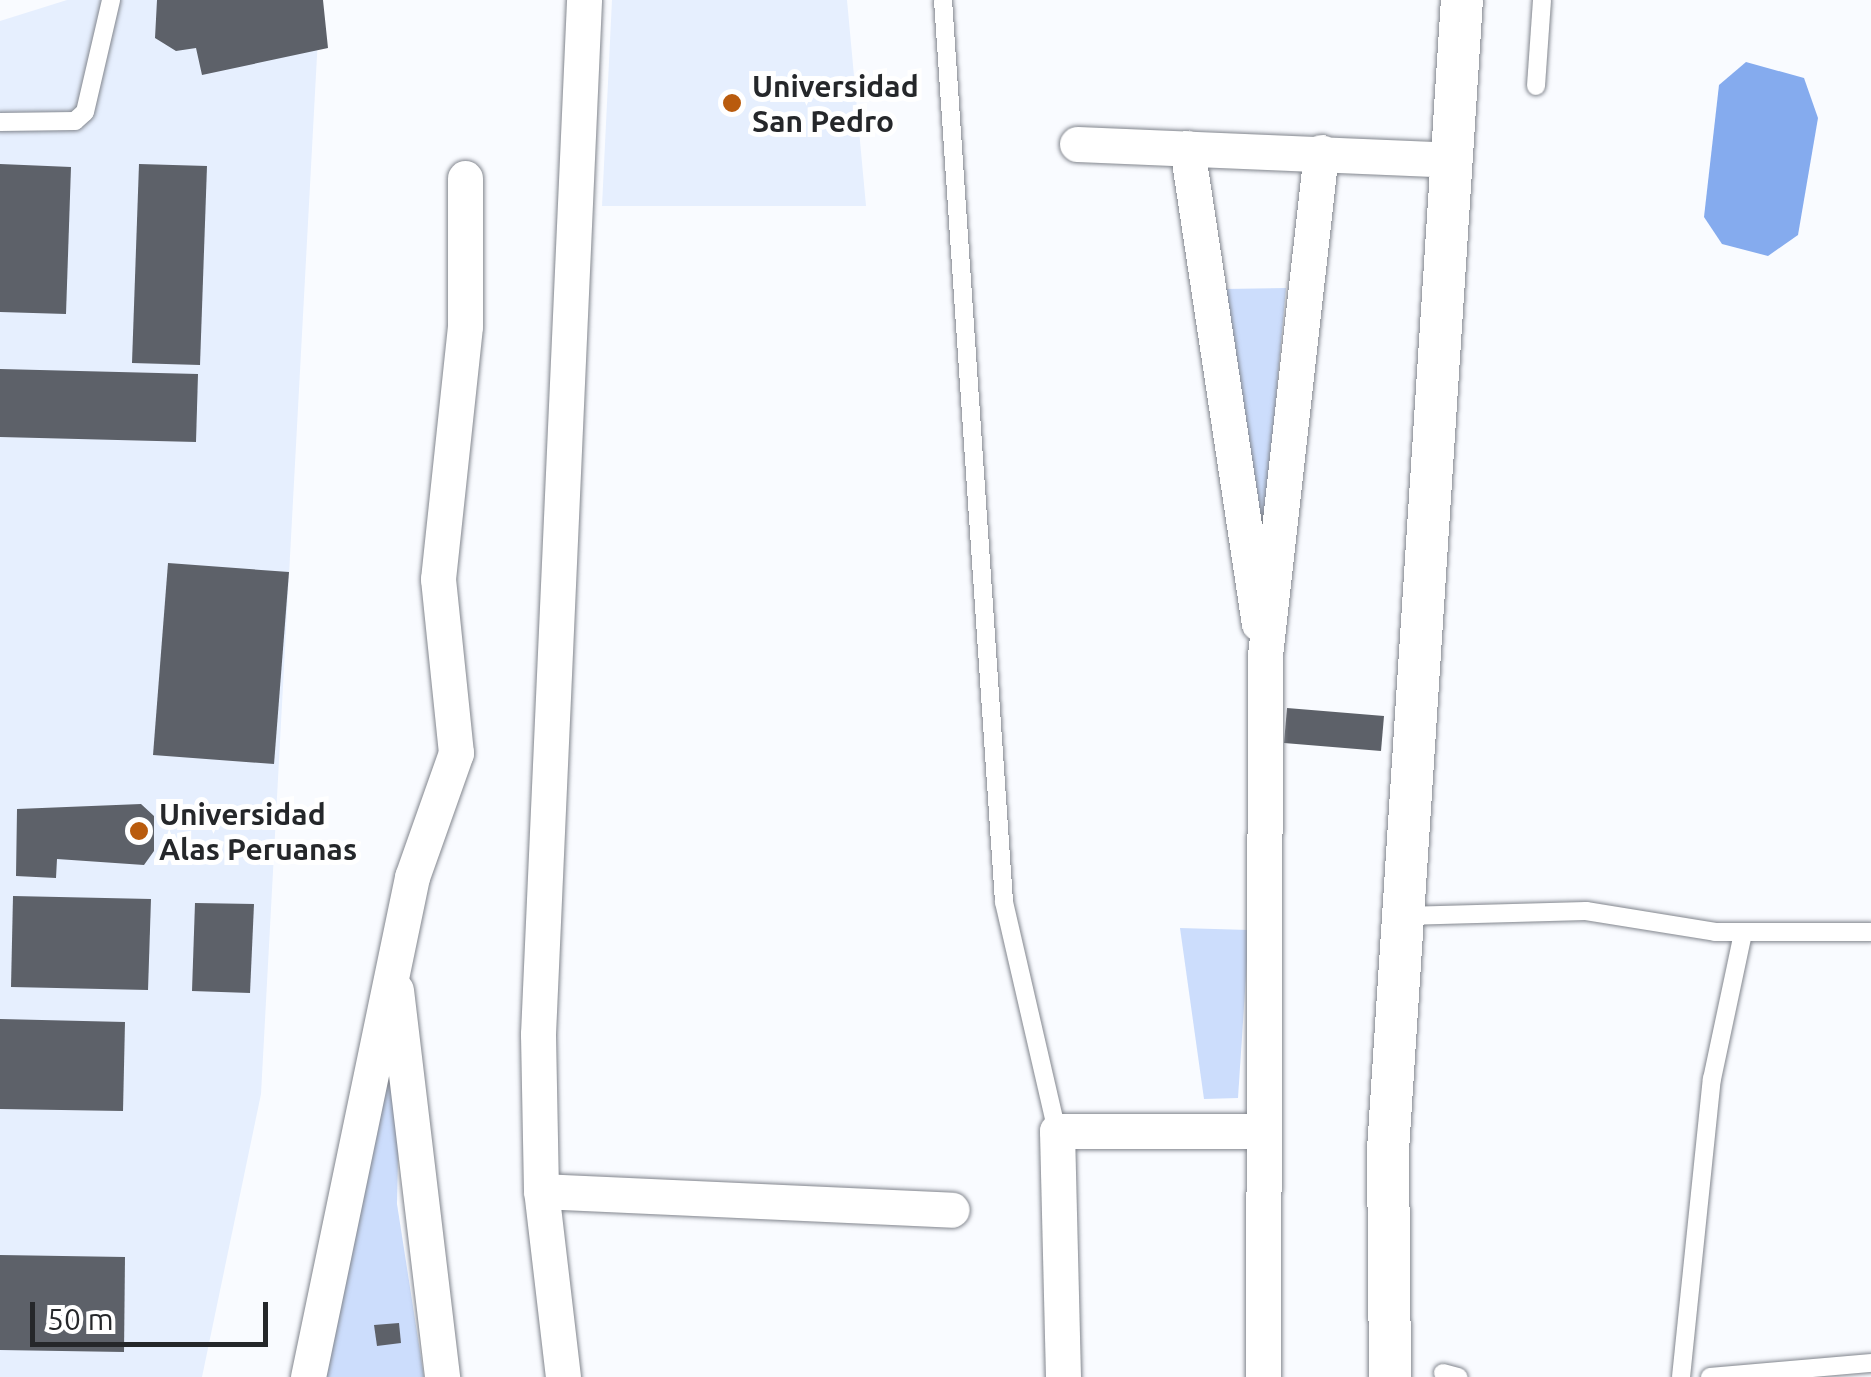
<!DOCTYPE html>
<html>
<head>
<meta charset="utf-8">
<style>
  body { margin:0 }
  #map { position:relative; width:1871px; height:1377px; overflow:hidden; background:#f9fbff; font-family:Ubuntu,sans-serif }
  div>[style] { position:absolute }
  .built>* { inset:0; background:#e6effe }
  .green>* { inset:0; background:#ccddfc }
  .water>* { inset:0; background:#85abee }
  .building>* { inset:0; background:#5d6169 }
  .roads { filter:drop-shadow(0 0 2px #82868e) drop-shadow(0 0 2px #82868e) }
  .service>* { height:18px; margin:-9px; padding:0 9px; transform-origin:9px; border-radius:9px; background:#fff }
  .minor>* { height:35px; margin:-17.5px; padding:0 17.5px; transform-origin:17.5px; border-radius:17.5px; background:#fff }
  .tertiary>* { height:42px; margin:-21px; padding:0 21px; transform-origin:21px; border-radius:21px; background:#fff }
  .dots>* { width:28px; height:28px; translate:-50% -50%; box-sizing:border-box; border:5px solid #fff; border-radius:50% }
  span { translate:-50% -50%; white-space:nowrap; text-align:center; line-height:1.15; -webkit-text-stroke:10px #fff; paint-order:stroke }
  .poi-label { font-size:30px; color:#25272a; font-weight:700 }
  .left { translate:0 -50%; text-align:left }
  .scale { position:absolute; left:30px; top:1302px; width:238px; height:45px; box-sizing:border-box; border:5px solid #25272a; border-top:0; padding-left:12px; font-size:30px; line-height:35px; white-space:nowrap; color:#25272a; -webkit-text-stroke:8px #fff; paint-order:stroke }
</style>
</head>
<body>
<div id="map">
  <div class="built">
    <div style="clip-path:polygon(67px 0,320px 0,261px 1094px,202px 1377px,0 1377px,0 21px)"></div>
    <div style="clip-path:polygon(612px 0,847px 0,866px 206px,602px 206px)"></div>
  </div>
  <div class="green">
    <div style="clip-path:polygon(1286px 288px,1260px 572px,1224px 289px)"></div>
    <div style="clip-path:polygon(1180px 928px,1249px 930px,1238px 1098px,1204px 1099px)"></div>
    <div style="clip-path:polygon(390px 1066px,400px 1066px,397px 1204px,424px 1377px,325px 1377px)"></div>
  </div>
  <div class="water">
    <div style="clip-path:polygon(1746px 62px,1804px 78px,1818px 118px,1798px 235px,1768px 256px,1722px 244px,1704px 217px,1719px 85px)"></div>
  </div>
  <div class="building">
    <div style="clip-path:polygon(157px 0,323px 0,328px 48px,202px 75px,196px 48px,176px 51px,155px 38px)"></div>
    <div style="clip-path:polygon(0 164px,71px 167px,66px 314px,0 312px)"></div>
    <div style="clip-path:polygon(139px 164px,207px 166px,200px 365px,132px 363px)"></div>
    <div style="clip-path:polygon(0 369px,198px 374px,196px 442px,0 437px)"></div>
    <div style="clip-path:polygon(168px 563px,289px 572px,274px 764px,153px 755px)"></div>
    <div style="clip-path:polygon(1287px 708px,1384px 716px,1381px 751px,1284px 743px)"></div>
    <div style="clip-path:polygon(141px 804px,154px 816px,154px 851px,144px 865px,57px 859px,56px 878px,16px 876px,17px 809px)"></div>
    <div style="clip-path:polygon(13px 896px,151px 899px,148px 990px,11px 987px)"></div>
    <div style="clip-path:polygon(195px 903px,254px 904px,250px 993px,192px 991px)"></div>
    <div style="clip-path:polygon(0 1019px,125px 1022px,123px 1111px,0 1109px)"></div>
    <div style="clip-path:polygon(0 1255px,125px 1257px,124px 1352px,0 1350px)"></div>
    <div style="clip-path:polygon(399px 1323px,401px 1343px,377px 1346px,374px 1325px)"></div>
  </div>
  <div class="roads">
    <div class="service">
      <div style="left:943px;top:0;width:904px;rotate:86.13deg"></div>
      <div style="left:1004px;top:902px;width:235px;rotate:77deg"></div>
      <div style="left:1536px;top:86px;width:86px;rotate:-86deg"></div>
      <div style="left:0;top:122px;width:75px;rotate:-0.8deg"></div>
      <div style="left:75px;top:121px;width:13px;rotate:-42deg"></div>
      <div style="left:85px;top:112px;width:115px;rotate:-76.9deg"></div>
      <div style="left:1404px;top:916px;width:182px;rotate:-1.6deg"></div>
      <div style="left:1586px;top:911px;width:131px;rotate:9.2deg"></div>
      <div style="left:1715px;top:932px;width:156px"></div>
      <div style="left:1443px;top:1373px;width:16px;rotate:15deg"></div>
      <div style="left:1681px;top:1377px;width:300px;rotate:-84.1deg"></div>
      <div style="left:1712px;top:1079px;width:149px;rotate:-78deg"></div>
      <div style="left:1710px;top:1377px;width:162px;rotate:-5deg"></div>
    </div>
    <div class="minor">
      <div style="left:1077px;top:144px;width:375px;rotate:2.4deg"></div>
      <div style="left:1187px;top:148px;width:481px;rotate:81.4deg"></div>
      <div style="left:396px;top:990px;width:390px;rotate:83.2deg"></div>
      <div style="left:541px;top:1191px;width:411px;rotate:2.6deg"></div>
      <div style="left:308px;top:1377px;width:511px;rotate:-78.25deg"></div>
      <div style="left:412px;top:877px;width:132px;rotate:-70.5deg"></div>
      <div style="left:456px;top:753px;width:175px;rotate:-95.9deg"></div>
      <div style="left:438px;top:579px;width:254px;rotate:-83.9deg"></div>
      <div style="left:465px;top:326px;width:148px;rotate:-90deg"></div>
      <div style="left:563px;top:1377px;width:187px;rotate:-96.7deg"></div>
      <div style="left:541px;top:1191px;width:157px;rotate:-91.1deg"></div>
      <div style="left:538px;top:1034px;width:1035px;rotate:-87.45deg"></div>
      <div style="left:1063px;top:1377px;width:246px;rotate:-91.4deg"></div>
      <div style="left:1057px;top:1131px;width:204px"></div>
      <div style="left:1263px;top:1377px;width:722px;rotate:-89.84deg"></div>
      <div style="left:1265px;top:655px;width:506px;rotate:-83.65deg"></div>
    </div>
    <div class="tertiary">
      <div style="left:1390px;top:1377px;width:227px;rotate:-90.5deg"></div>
      <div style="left:1388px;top:1150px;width:1152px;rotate:-86.32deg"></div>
    </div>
  </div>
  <div class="dots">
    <div style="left:732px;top:103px;background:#b95b0d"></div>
    <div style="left:139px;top:831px;background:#b95b0d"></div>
  </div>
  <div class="poi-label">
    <span class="left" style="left:752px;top:103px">Universidad<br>San Pedro</span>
    <span class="left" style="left:159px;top:831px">Universidad<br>Alas Peruanas</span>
  </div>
  <div class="scale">50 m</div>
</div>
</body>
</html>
